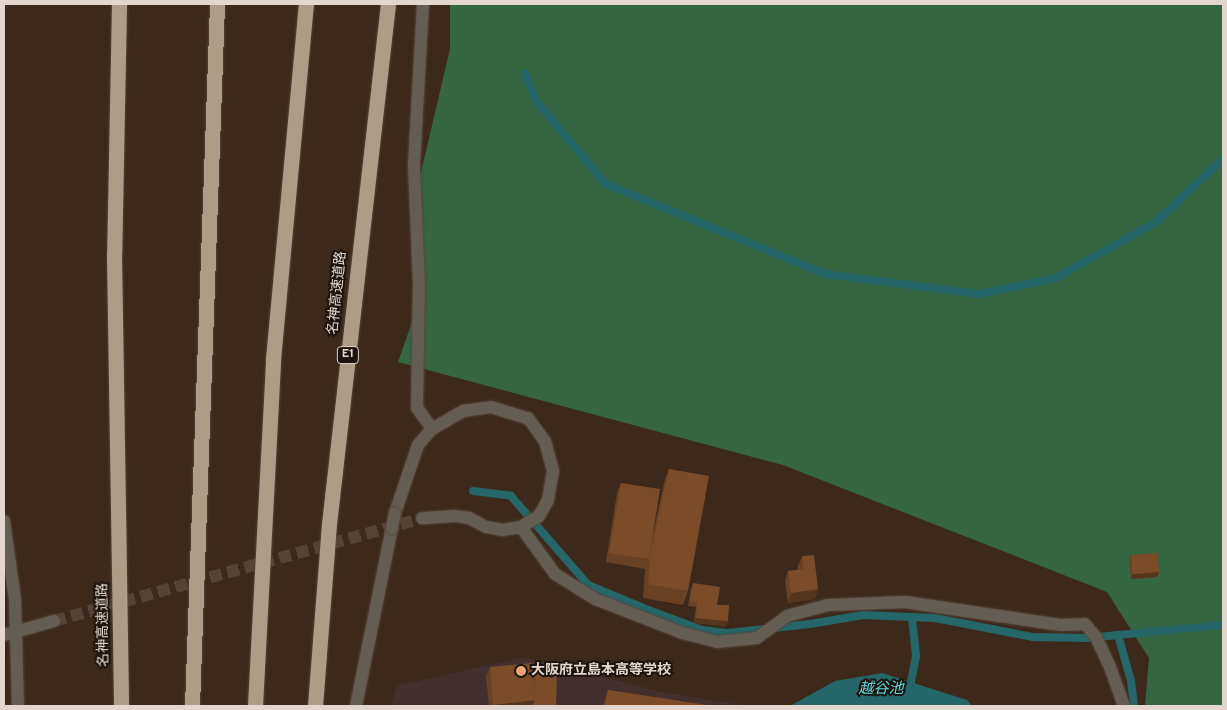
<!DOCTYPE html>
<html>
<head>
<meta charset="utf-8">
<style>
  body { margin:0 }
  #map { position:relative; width:1227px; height:710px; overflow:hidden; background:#3c291c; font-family:Overpass,"Noto Sans JP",sans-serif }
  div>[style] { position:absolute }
  .education>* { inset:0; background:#442f2f }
  .forest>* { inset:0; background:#336641 }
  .water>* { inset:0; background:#256669 }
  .stream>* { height:8px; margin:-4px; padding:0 4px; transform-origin:4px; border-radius:4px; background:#256669 }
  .street-tunnel>* { height:12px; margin-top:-6px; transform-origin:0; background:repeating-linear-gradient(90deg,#554337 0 12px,transparent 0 18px) }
  .roads { filter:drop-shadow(0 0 1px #574538) drop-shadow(0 0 1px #574538) }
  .street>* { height:12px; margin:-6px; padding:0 6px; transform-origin:6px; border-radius:6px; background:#645d54 }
  .highway>* { height:15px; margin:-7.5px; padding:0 7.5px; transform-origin:7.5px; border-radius:7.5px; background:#ad9d88 }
  .bridges { filter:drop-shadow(0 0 1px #574538) drop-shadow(0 0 1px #574538) }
  .street-bridge>* { height:12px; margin:-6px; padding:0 6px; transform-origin:6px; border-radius:6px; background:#645d54 }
  .wall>* { inset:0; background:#6b4123 }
  .shaded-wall>* { inset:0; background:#57351d }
  .building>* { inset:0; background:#7c4c29 }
  .dots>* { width:14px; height:14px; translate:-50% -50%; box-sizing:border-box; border:2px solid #1c140e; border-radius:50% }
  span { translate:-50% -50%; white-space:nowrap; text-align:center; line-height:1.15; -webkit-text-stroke:4px #1c140e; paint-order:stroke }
  .shield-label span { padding:1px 4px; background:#1c140e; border:1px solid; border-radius:4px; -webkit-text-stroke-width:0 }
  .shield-label { font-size:12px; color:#e2d6ce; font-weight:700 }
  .street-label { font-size:14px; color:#e2d6ce }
  .poi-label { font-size:14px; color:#e2d6ce; font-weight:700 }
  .left { translate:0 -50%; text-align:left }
  .water-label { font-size:15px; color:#5cdbe0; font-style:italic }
  .frame { position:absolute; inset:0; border:5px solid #e2d6ce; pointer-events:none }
</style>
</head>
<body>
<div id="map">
  <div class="education">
    <div style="clip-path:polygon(524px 657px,662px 692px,748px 706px,391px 706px,397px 686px)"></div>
  </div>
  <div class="forest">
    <div style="clip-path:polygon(450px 4px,1223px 4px,1223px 706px,1145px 706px,1149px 658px,1107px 592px,783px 465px,398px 362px,411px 325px,416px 271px,412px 210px,450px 49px)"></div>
  </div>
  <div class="water">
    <div style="clip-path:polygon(882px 673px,967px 700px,972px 706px,790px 706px,835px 681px)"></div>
  </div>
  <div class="stream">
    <div style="left:525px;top:73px;width:31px;rotate:68deg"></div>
    <div style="left:537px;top:102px;width:107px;rotate:49.9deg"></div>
    <div style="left:606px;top:184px;width:237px;rotate:22.3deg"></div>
    <div style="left:825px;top:274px;width:156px;rotate:7.4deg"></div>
    <div style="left:980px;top:294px;width:78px;rotate:-11.9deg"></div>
    <div style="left:1056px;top:278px;width:115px;rotate:-29.2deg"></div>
    <div style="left:1156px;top:222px;width:92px;rotate:-43.2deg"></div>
    <div style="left:473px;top:491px;width:38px;rotate:7deg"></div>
    <div style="left:511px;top:496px;width:118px;rotate:49.1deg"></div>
    <div style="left:588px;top:585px;width:68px;rotate:22.4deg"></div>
    <div style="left:651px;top:611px;width:54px;rotate:20.4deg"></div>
    <div style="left:702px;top:630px;width:26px;rotate:7deg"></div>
    <div style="left:728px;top:633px;width:82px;rotate:-6.3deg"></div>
    <div style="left:810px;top:624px;width:54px;rotate:-9.6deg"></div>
    <div style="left:863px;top:615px;width:72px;rotate:2.4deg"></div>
    <div style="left:935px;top:618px;width:100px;rotate:11deg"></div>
    <div style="left:1033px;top:637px;width:54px;rotate:1.1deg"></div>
    <div style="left:1087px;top:638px;width:137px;rotate:-5.5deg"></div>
    <div style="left:1118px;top:635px;width:48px;rotate:74.2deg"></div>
    <div style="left:1131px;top:681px;width:25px;rotate:83deg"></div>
    <div style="left:911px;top:682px;width:26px;rotate:-79deg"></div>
    <div style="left:916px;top:656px;width:39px;rotate:-96deg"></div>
  </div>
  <div class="street-tunnel">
    <div style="left:54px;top:621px;width:382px;rotate:-15.6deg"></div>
  </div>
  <div class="roads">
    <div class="street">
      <div style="left:423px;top:4px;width:161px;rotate:93.2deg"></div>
      <div style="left:414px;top:165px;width:117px;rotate:87.6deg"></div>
      <div style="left:419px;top:282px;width:126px;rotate:90.9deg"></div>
      <div style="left:417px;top:408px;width:26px;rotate:54deg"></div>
      <div style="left:395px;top:513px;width:72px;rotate:-71.3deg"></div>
      <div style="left:418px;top:445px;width:21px;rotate:-49deg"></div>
      <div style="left:432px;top:429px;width:36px;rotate:-30deg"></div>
      <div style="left:463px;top:411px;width:28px;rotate:-8deg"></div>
      <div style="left:491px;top:407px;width:39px;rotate:17deg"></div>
      <div style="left:528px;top:418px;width:29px;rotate:54deg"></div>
      <div style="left:545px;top:441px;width:31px;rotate:75deg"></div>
      <div style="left:553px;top:471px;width:29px;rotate:100deg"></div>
      <div style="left:548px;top:500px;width:18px;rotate:119deg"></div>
      <div style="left:539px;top:516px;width:21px;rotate:149deg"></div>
      <div style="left:521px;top:527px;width:19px;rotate:171deg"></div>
      <div style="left:502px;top:530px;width:16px;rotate:-169deg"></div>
      <div style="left:486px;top:527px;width:19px;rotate:-152deg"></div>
      <div style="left:469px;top:518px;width:15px;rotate:-172deg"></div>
      <div style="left:454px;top:516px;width:32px;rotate:176deg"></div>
      <div style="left:4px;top:521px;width:79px;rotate:82deg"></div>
      <div style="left:15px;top:599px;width:107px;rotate:88.4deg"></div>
      <div style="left:521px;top:527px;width:58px;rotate:54.1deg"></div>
      <div style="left:555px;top:574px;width:47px;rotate:32deg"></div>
      <div style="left:595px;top:599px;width:93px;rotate:21.3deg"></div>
      <div style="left:682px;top:633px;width:36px;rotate:14deg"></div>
      <div style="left:717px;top:642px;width:40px;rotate:-5.7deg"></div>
      <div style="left:757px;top:638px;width:37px;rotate:-36deg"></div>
      <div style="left:787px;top:616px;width:42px;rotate:-15deg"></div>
      <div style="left:828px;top:605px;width:77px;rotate:-2.2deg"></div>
      <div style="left:905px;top:602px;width:158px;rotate:8.4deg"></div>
      <div style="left:1061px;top:625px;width:24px;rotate:-2deg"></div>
      <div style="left:1085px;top:624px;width:17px;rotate:50deg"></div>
      <div style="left:1096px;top:637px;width:33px;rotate:65deg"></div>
      <div style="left:1110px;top:667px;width:41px;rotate:70.3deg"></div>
      <div style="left:4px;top:635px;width:52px;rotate:-15.6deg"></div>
      <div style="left:356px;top:706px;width:182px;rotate:-78.6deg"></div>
    </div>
    <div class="highway">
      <div style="left:119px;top:4px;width:250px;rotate:91.1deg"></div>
      <div style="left:114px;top:254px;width:452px;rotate:89.1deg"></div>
      <div style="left:192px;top:706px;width:702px;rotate:-87.96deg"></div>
      <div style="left:255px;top:706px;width:347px;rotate:-87deg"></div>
      <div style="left:273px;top:359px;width:357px;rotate:-84.7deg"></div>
      <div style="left:315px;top:706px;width:183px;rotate:-85.6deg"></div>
      <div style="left:329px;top:524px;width:523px;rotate:-83.53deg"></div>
    </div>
  </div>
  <div class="bridges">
    <div class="street-bridge">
      <div style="left:392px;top:528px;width:15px;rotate:-79deg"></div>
    </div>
  </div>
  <div class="wall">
    <div style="clip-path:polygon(669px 469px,688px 591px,683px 605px,643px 598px,645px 569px,606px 562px,617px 493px,621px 483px,654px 530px,664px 483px)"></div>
    <div style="clip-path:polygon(1131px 555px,1159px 572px,1157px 577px,1131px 579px,1129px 560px)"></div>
    <div style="clip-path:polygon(802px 556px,818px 589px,815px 599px,788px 603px,785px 581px,788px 571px,798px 570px,798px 566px)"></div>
    <div style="clip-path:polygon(693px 583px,717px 605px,726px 626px,694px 623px,696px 607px,688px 606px,691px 588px)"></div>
    <div style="clip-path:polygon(490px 667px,533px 678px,535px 673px,556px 706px,489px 706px,486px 677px)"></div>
    <div style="clip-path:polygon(608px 690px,713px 706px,603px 706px)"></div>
  </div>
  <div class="shaded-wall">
    <div style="clip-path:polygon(1159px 572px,1157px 577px,1131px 579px,1133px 574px)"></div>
    <div style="clip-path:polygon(818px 589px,815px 599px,788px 603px,791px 593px)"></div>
    <div style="clip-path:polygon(696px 618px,728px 621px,726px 626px,694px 623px)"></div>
    <div style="clip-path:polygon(535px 700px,533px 706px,493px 706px,493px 705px)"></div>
    <div style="clip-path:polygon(533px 705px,556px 706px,533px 706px)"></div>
  </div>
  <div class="building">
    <div style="clip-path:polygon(669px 469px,709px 476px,688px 591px,648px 584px,650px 555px)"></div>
    <div style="clip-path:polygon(621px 483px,660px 489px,649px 559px,609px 553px)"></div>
    <div style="clip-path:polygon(1157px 553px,1159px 572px,1133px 574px,1131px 555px)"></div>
    <div style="clip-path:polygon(814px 555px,818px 589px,791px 593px,788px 571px,803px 569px,802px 556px)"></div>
    <div style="clip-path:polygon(693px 583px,720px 587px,717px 605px,729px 605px,728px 621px,696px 618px,697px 602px,690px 601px)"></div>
    <div style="clip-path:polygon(532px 663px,535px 700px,493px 705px,490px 667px)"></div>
    <div style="clip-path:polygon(535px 673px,557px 673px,556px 706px,533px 705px,535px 700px,534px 690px)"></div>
    <div style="clip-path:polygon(608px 690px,713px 706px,605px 706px)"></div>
  </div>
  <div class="dots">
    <div style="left:521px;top:671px;background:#efa376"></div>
  </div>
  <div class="shield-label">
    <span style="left:348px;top:355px">E1</span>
  </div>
  <div class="street-label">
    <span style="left:338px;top:293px;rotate:-84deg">名神高速道路</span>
    <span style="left:104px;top:625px;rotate:-91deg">名神高速道路</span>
  </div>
  <div class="poi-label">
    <span class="left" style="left:531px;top:671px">大阪府立島本高等学校</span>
  </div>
  <div class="water-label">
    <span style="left:881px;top:690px">越谷池</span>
  </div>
  <div class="frame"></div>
</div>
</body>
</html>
